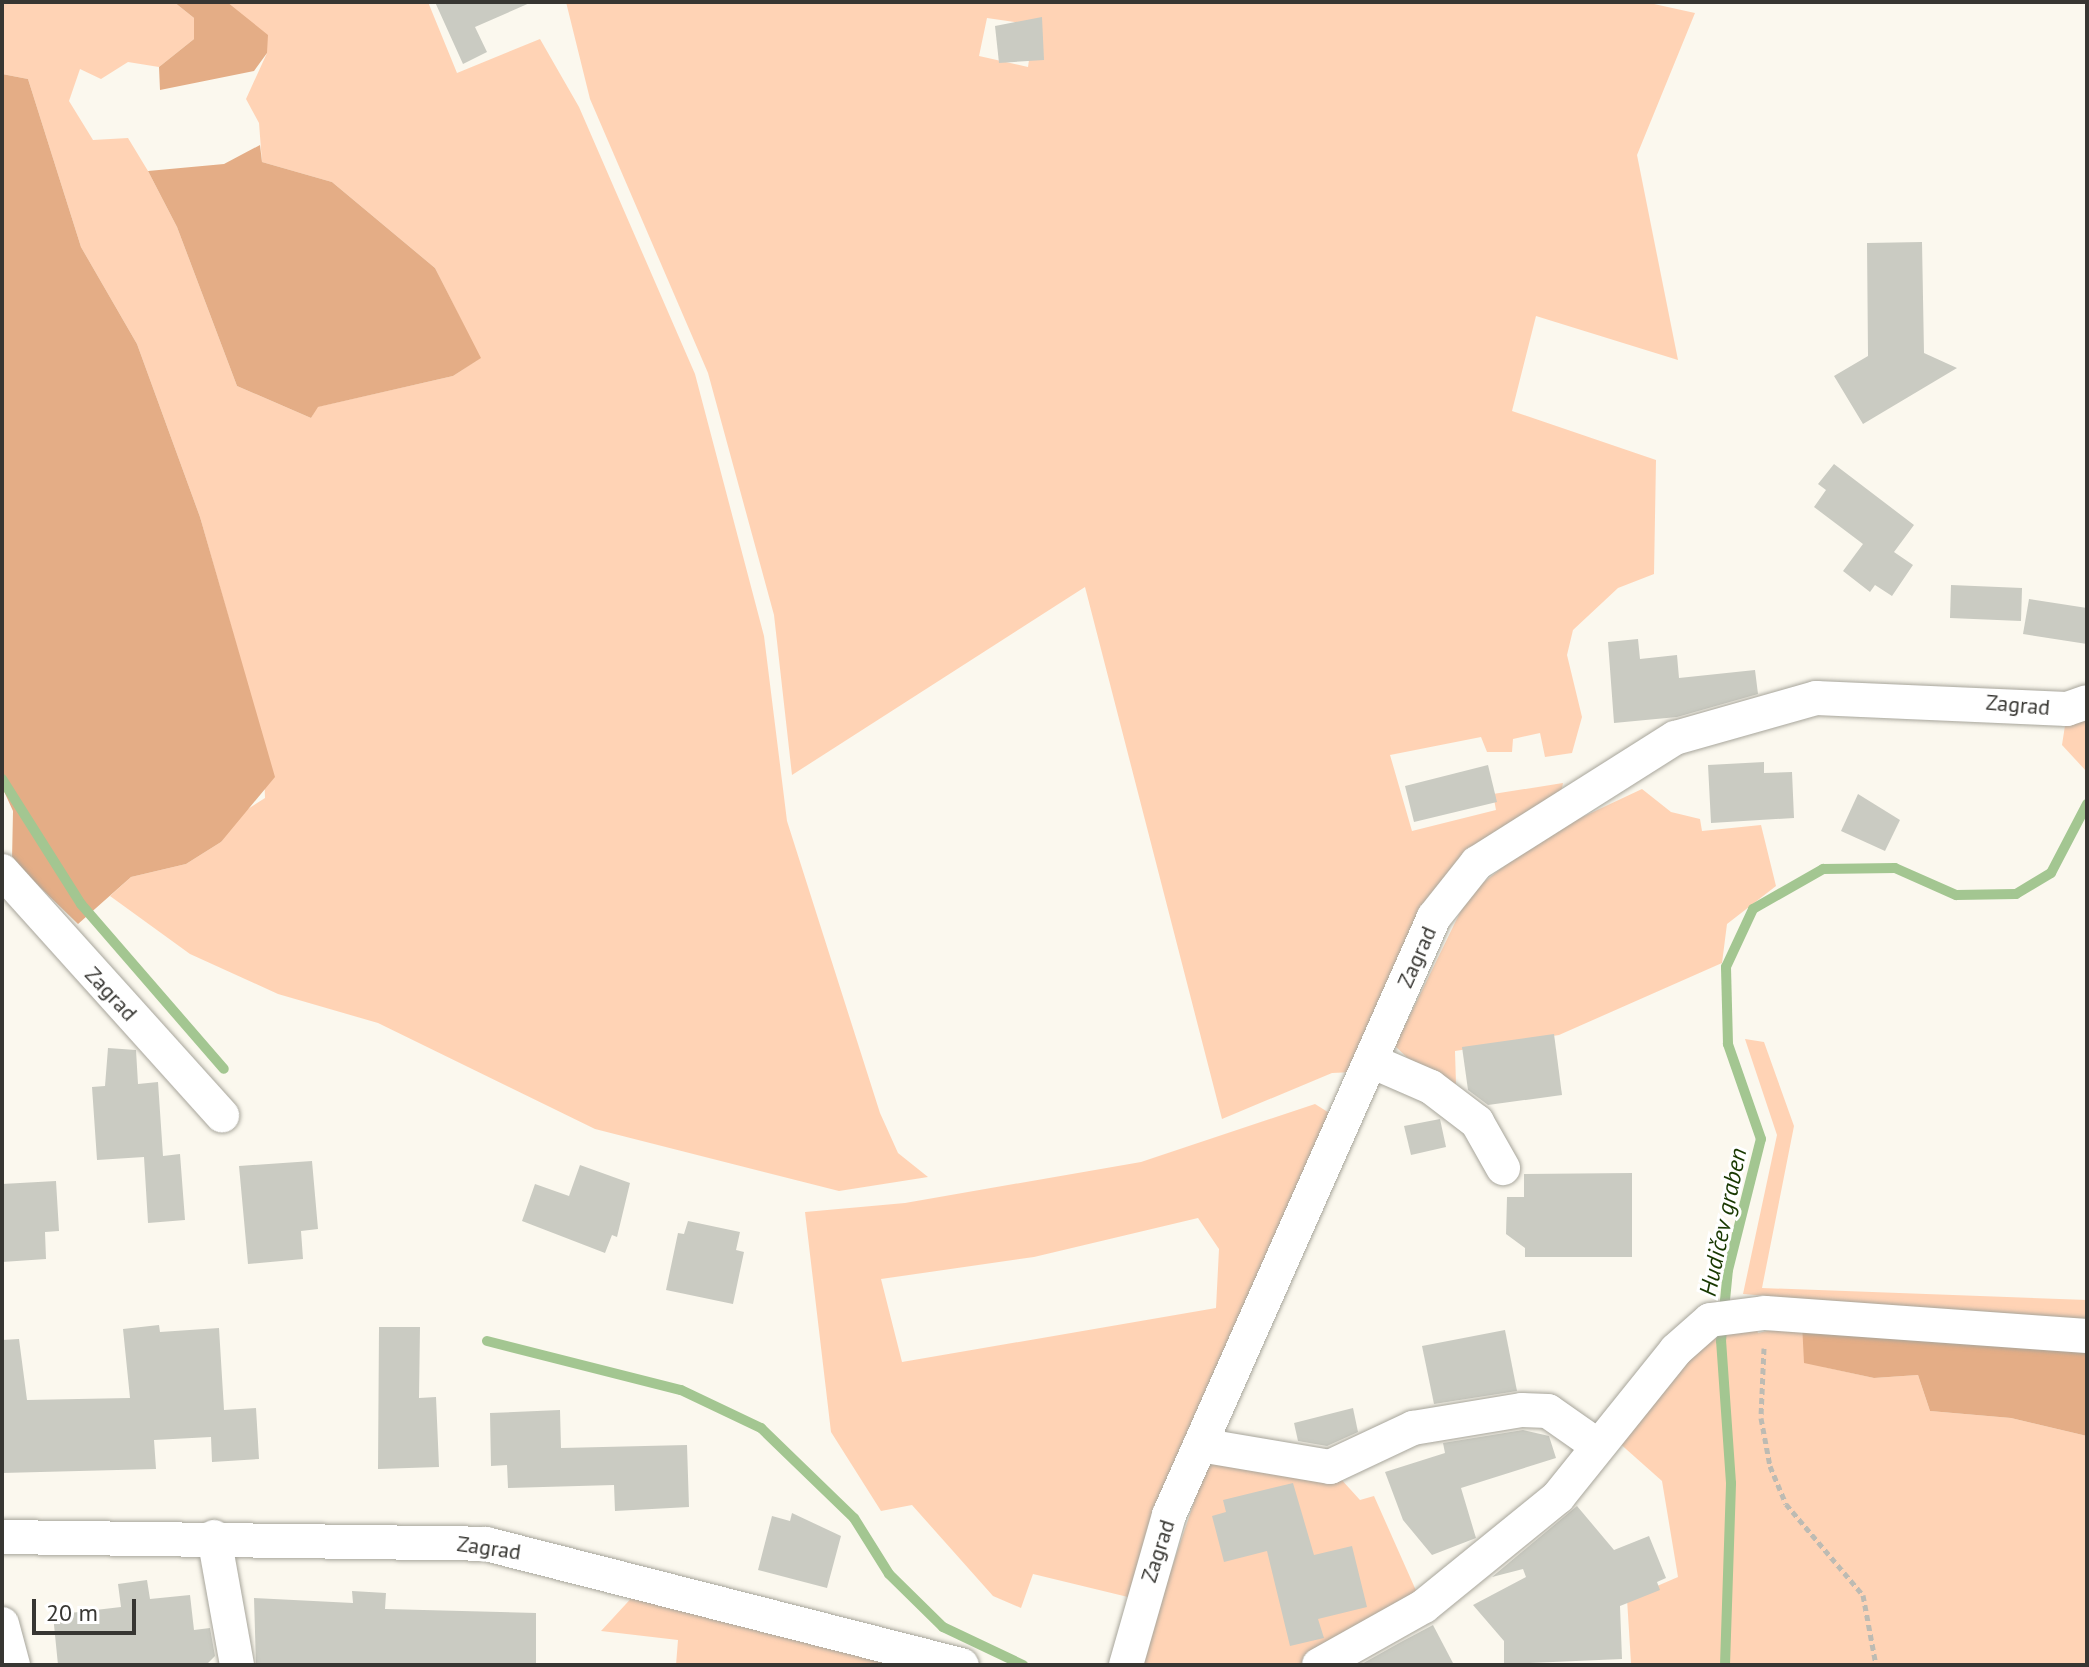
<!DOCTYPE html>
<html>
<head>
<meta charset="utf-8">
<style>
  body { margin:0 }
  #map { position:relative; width:2089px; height:1667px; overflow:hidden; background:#fbf8ee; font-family:"PT Sans",sans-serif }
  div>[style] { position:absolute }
  .green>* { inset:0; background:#ffd3b5 }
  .forest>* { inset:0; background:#e4ad86 }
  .stream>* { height:10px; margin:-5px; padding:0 5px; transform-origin:5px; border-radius:5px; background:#a3c691 }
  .building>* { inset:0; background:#cacbc2 }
  .path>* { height:5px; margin-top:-2.5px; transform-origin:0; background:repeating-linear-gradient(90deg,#bdbbb3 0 6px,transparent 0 10px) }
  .roads { filter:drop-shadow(0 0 2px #a7a59b) drop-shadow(0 0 2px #a7a59b) }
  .minor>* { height:34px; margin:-17px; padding:0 17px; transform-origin:17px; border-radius:17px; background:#fff }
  span { translate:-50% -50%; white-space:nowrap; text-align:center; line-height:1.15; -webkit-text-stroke:6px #fff; paint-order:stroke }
  .street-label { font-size:22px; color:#373632 }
  .water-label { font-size:24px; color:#183800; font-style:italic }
  .frame { position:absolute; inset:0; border:4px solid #373632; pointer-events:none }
  .scale { position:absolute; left:32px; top:1599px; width:104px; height:36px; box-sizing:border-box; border:4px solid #373632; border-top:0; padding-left:10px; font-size:24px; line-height:28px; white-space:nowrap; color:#373632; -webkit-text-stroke:6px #fff; paint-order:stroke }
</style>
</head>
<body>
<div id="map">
  <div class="green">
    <div style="clip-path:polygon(2px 2px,174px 2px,194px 18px,194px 39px,159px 67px,128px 62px,101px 79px,80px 69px,69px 101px,93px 140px,128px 138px,148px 171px,177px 227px,237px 386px,311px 418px,317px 407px,453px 376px,480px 358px,435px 268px,332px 182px,262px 162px,259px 123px,246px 99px,267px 53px,227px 2px,428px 2px,457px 73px,540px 39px,579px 107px,695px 374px,764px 636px,787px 821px,880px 1113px,898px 1153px,928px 1177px,839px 1191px,595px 1129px,378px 1023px,278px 994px,190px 954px,110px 896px,131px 877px,186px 864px,221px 842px,237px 816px,265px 798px,263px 739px,200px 517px,137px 344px,81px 247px,28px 79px,2px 74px)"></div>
    <div style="clip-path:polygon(evenodd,566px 2px,1645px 2px,1695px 13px,1637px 155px,1678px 360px,1536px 316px,1512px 411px,1656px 460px,1654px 574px,1618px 588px,1573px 630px,1567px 655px,1582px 717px,1572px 753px,1545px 757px,1540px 733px,1513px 739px,1512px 752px,1487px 752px,1481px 737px,1390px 755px,1412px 831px,1496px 810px,1493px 794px,1563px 783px,1561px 793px,1470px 852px,1354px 1072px,1332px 1073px,1222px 1119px,1085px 587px,792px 775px,774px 615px,708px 373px,590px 99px,566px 2px,987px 18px,1034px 25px,1028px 67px,979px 56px,987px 18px)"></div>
    <div style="clip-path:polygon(2087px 715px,2087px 772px,2062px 745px,2066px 719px)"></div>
    <div style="clip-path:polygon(1642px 789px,1671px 812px,1700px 819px,1702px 831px,1761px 825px,1776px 886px,1727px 924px,1722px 963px,1559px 1035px,1455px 1051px,1456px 1084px,1416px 1066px,1395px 1046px,1469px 894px,1542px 836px)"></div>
    <div style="clip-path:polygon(1745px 1039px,1764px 1042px,1794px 1126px,1762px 1288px,2087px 1300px,2087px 1323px,1743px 1294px,1777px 1135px)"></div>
    <div style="clip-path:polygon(evenodd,1315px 1104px,1331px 1114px,1128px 1597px,1033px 1574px,1021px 1608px,993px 1596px,912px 1505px,881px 1511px,831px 1432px,805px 1212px,905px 1203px,1141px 1162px,1315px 1104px,1198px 1218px,1219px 1249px,1216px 1308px,902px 1362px,881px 1279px,1034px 1257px,1198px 1218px)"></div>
    <div style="clip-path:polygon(1754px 1322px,1758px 1333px,1802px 1323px,1824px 1367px,1874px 1378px,1918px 1375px,1930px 1411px,2011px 1418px,2087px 1436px,2087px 1665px,1598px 1665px,1631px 1663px,1627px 1599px,1678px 1577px,1662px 1481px,1617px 1441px,1652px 1391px,1714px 1334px)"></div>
    <div style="clip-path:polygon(1209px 1458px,1340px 1478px,1360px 1500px,1374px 1496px,1418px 1595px,1301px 1665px,1139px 1665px)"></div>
    <div style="clip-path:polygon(637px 1592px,904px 1665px,676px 1665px,678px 1640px,601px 1631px)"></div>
  </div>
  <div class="forest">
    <div style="clip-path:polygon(174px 2px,227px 2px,268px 35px,267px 53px,254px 71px,160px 90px,159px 67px,194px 39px,194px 18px)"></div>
    <div style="clip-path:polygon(2px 74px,28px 79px,81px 247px,137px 344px,200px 517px,275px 777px,221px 842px,186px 864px,131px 877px,78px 924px,12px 860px,13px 811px,2px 787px)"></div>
    <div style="clip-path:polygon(260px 145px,262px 162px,332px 182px,435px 268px,481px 358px,453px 376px,318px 407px,311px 418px,237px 386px,177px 227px,148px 171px,224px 164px)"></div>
    <div style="clip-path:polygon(1802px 1323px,2087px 1345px,2087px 1436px,2011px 1418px,1930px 1411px,1918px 1375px,1874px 1378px,1804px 1363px)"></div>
  </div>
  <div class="stream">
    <div style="left:2px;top:779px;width:148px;rotate:57.7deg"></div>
    <div style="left:81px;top:904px;width:218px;rotate:49.1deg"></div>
    <div style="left:487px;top:1341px;width:200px;rotate:14.2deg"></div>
    <div style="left:681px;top:1390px;width:89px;rotate:25.4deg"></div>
    <div style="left:761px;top:1428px;width:129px;rotate:44.1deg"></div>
    <div style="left:854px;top:1518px;width:66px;rotate:58deg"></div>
    <div style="left:889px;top:1574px;width:76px;rotate:44.5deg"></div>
    <div style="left:943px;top:1627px;width:89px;rotate:25.4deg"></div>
    <div style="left:1725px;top:1665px;width:182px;rotate:-88.1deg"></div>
    <div style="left:1731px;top:1483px;width:142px;rotate:-94deg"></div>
    <div style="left:1721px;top:1341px;width:71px;rotate:-84.4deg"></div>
    <div style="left:1728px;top:1270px;width:135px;rotate:-75.9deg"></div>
    <div style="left:1761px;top:1139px;width:101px;rotate:-109.2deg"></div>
    <div style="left:1728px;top:1044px;width:77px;rotate:-91.5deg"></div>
    <div style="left:1726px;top:967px;width:64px;rotate:-65deg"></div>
    <div style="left:1753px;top:909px;width:81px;rotate:-29.7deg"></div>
    <div style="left:1823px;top:869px;width:72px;rotate:-0.8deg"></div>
    <div style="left:1895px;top:868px;width:67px;rotate:23.9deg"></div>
    <div style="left:1956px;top:895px;width:60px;rotate:-1deg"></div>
    <div style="left:2016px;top:894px;width:41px;rotate:-31deg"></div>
    <div style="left:2051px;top:873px;width:78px;rotate:-62.4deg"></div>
  </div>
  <div class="building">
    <div style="clip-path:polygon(435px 2px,532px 2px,475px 27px,487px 52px,463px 64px)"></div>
    <div style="clip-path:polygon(1042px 17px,1044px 60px,999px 63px,995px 26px)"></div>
    <div style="clip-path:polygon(1922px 242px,1924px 353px,1957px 368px,1863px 424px,1834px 376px,1868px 356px,1867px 243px)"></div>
    <div style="clip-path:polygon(1834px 464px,1914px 525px,1894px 552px,1913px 565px,1892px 596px,1875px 585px,1870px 592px,1843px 571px,1863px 544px,1814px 507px,1826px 490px,1818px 484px)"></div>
    <div style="clip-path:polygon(1951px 585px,2022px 588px,2021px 621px,1950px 618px)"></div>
    <div style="clip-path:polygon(2029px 599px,2087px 608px,2087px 644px,2023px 634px)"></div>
    <div style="clip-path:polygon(1638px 639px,1640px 659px,1677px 655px,1679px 678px,1755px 670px,1758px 694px,1677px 717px,1614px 723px,1608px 642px)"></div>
    <div style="clip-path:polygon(1764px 762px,1764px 773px,1792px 772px,1794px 818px,1711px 823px,1708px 765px)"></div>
    <div style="clip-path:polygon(1488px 765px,1497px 802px,1414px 822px,1405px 786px)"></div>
    <div style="clip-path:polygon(1858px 794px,1900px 820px,1885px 851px,1841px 831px)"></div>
    <div style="clip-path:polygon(1554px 1034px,1562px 1095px,1488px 1105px,1468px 1090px,1462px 1047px)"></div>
    <div style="clip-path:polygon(108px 1048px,136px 1050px,138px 1084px,158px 1082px,163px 1156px,180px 1154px,185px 1220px,148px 1223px,144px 1157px,97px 1160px,92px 1087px,105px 1086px)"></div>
    <div style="clip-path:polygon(1440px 1119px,1446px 1147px,1411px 1155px,1404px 1126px)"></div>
    <div style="clip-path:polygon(312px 1161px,318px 1229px,301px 1231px,303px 1259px,248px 1264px,239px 1166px)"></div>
    <div style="clip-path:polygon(580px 1165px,630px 1183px,617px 1237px,612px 1235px,605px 1253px,522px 1221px,535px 1184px,569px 1196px)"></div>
    <div style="clip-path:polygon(1632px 1173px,1632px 1257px,1525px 1257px,1525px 1248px,1506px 1234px,1507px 1197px,1524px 1197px,1524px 1174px)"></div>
    <div style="clip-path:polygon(56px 1181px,59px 1231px,45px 1232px,46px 1259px,2px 1262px,2px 1184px)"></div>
    <div style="clip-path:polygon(688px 1221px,740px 1232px,736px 1250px,744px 1252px,733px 1304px,666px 1290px,678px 1233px,684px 1234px)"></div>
    <div style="clip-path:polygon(159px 1325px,160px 1332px,219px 1328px,224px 1410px,256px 1408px,259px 1459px,212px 1462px,211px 1437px,154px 1440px,156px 1469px,2px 1473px,2px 1340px,19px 1339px,27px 1400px,130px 1398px,123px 1329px)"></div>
    <div style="clip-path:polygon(379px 1327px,420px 1327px,419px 1398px,436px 1397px,439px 1467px,378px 1469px)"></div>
    <div style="clip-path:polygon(1505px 1330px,1517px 1391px,1434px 1404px,1422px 1346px)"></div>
    <div style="clip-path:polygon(1353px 1408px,1358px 1432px,1327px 1446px,1298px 1441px,1294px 1423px)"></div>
    <div style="clip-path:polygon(560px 1410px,561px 1448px,687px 1445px,689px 1507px,615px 1511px,614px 1485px,508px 1488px,507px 1465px,491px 1466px,490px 1413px)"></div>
    <div style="clip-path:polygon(1523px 1430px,1549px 1436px,1556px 1458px,1461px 1488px,1476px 1538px,1432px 1555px,1403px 1520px,1385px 1472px,1445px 1453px,1443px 1443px)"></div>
    <div style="clip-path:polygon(1293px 1483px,1314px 1555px,1352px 1546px,1367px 1607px,1318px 1619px,1324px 1638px,1290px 1646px,1267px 1551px,1224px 1562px,1212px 1516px,1226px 1512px,1223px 1500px)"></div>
    <div style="clip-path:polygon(1577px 1506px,1614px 1550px,1649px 1536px,1666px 1578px,1657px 1582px,1660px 1590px,1620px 1606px,1622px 1659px,1504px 1664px,1504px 1641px,1473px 1605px,1526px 1577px,1523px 1569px,1492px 1577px)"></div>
    <div style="clip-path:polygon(792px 1513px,841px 1536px,827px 1588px,758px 1570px,772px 1516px,790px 1521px)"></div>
    <div style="clip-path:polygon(147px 1580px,150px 1599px,190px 1595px,194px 1630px,210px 1628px,215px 1656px,206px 1665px,58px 1665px,53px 1615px,121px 1607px,118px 1584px)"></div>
    <div style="clip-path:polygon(352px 1591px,386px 1593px,385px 1609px,536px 1613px,536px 1665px,256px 1665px,254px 1598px,353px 1603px)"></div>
    <div style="clip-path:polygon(1433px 1625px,1454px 1665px,1360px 1665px,1401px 1642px)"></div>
  </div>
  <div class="path">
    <div style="left:1764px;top:1348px;width:70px;rotate:92.5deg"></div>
    <div style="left:1761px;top:1418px;width:49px;rotate:79.4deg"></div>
    <div style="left:1770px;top:1466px;width:41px;rotate:67.2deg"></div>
    <div style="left:1786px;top:1504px;width:119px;rotate:49.8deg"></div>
    <div style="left:1863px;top:1595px;width:71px;rotate:79.5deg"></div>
  </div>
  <div class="roads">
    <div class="minor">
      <div style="left:2px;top:871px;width:329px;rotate:48deg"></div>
      <div style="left:1371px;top:1061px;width:65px;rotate:23.4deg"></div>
      <div style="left:1431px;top:1087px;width:58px;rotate:37.3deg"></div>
      <div style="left:1477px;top:1122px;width:53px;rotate:60.5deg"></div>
      <div style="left:1200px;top:1445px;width:132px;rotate:9.6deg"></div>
      <div style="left:1330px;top:1467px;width:92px;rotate:-25.2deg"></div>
      <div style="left:1413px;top:1428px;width:110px;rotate:-9.4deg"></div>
      <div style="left:1522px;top:1410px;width:26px;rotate:2deg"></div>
      <div style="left:1548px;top:1411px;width:61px;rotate:35deg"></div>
      <div style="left:2px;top:1537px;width:484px;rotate:0.8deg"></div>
      <div style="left:486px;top:1544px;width:491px;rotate:14.3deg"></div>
      <div style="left:214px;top:1537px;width:130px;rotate:79.8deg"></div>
      <div style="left:2px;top:1624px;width:42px;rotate:75deg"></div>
      <div style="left:1126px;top:1665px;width:156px;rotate:-74deg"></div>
      <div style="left:1169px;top:1515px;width:654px;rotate:-66.1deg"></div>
      <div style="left:1434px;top:917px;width:69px;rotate:-51.5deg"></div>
      <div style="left:1477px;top:863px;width:234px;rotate:-32.3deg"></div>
      <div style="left:1675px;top:738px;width:147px;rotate:-15.8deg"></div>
      <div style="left:1816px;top:698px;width:251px;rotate:2.5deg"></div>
      <div style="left:2067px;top:709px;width:21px;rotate:-19deg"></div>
      <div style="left:1319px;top:1665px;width:120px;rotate:-29.3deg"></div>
      <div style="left:1424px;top:1606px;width:173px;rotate:-39.1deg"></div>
      <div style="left:1558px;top:1497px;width:189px;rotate:-51.2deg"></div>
      <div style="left:1676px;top:1350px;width:45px;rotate:-41.4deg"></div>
      <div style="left:1710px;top:1320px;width:55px;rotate:-7.3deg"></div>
      <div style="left:1765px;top:1313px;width:323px;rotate:4.1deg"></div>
    </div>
  </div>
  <div class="street-label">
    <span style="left:2018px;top:705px;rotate:5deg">Zagrad</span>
    <span style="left:1417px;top:957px;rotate:-66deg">Zagrad</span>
    <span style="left:111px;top:994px;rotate:47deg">Zagrad</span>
    <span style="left:489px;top:1548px;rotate:8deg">Zagrad</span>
    <span style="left:1158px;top:1551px;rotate:-72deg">Zagrad</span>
  </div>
  <div class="water-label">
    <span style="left:1723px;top:1222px;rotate:-78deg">Hudičev graben</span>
  </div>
  <div class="frame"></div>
  <div class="scale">20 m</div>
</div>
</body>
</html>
